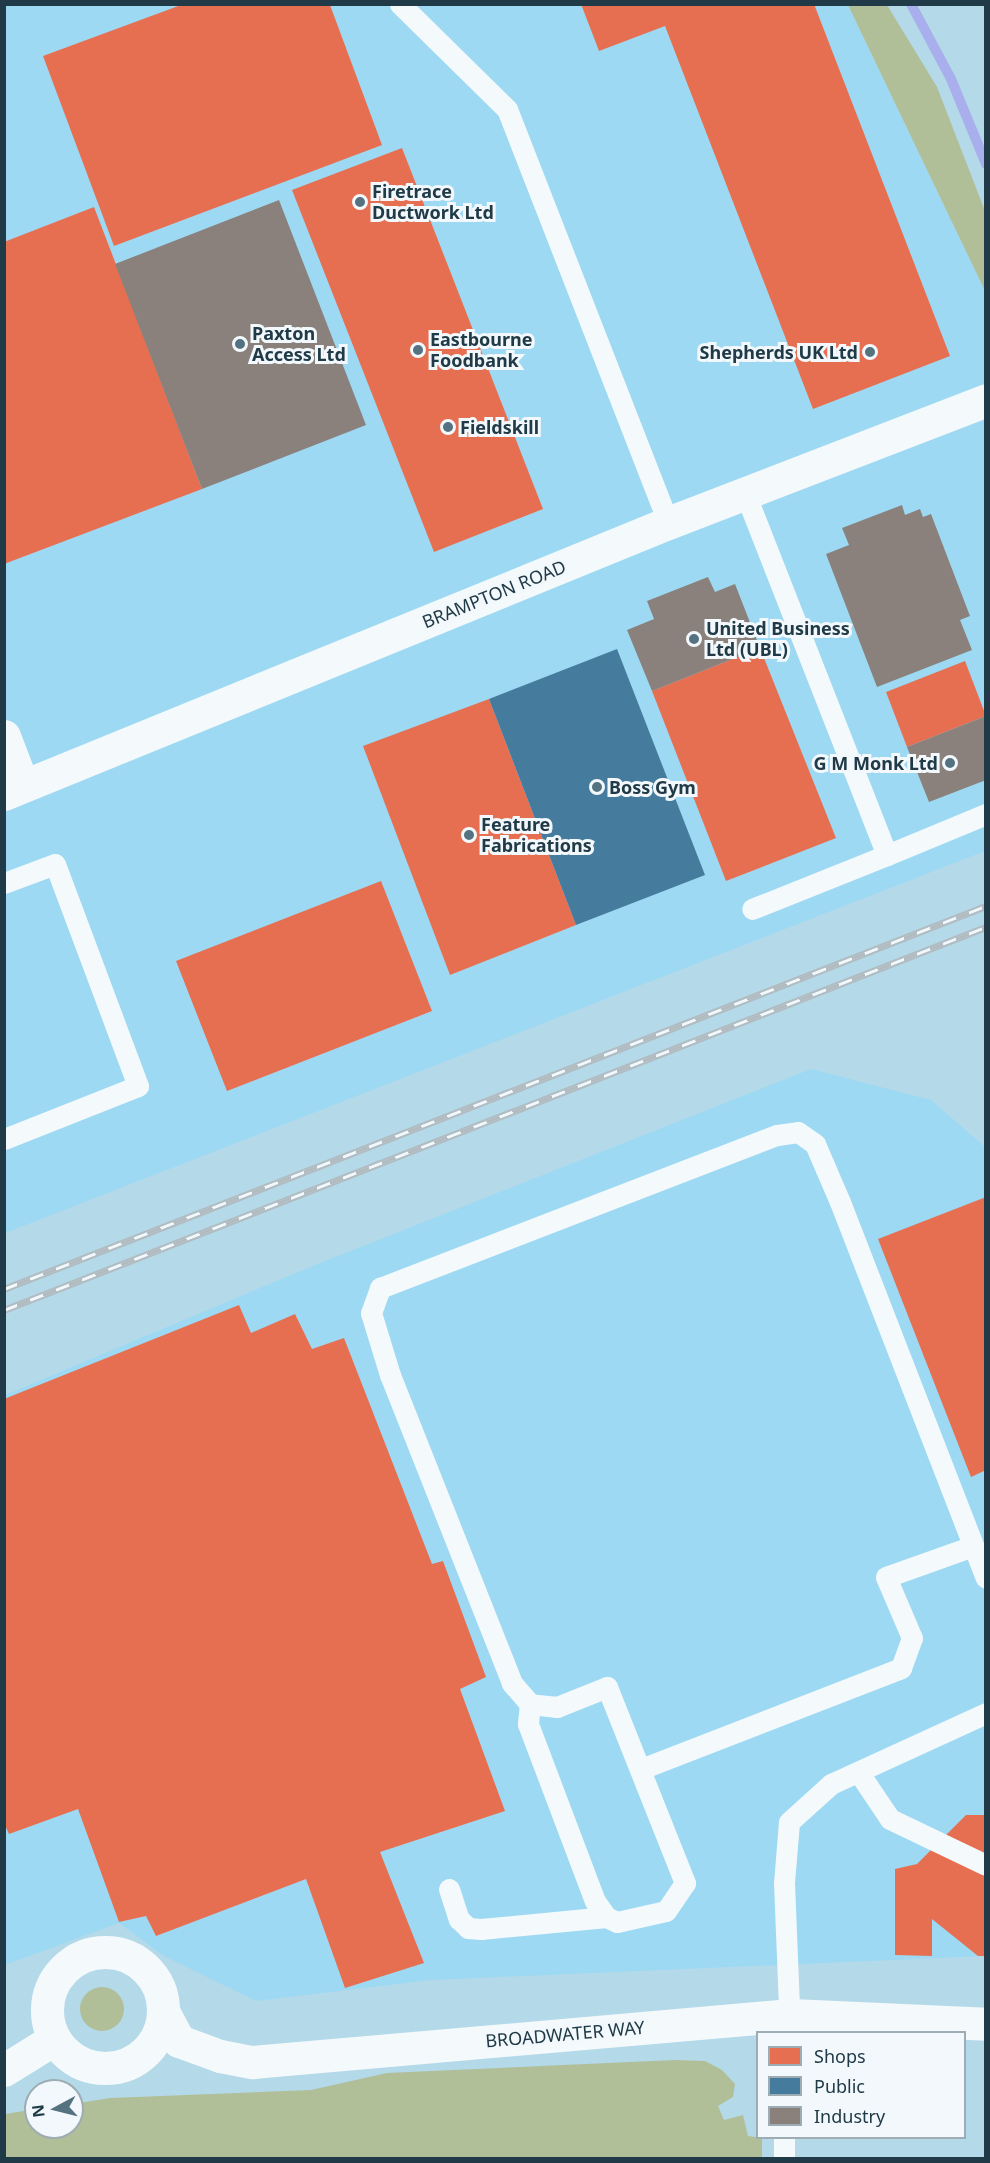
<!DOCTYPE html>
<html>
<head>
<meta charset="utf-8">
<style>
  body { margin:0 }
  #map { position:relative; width:990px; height:2163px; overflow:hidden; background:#b4d9e9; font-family:"Noto Sans",sans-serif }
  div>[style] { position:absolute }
  .built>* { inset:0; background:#9ed9f3 }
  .green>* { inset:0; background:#b0bf98 }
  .round { border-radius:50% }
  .shops>* { inset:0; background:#e76f51 }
  .public>* { inset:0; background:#457b9d }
  .industry>* { inset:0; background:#8a817c }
  .stream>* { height:10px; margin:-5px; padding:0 5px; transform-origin:5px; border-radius:5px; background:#a9afec }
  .lane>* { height:21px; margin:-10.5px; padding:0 10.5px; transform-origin:10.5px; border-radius:10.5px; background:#f4f9fc }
  .street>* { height:33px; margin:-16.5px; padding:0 16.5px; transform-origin:16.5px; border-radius:16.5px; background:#f4f9fc }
  .street>.ring { margin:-16.5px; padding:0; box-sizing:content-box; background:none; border:33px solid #f4f9fc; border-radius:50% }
  .rail>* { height:7px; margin-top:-3.5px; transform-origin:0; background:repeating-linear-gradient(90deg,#f2f8fb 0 14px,#b2bcc0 0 28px); box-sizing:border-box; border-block:2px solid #b2bcc0 }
  .dots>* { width:16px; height:16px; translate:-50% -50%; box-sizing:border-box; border:3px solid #f2f8fb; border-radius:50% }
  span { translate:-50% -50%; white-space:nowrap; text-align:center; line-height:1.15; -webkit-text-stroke:6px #f2f8fb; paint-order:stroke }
  .poi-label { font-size:18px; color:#203b47; font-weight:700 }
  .left { translate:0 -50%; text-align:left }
  .right { translate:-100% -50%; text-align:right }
  .street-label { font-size:18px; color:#203b47 }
  .frame { position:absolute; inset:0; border:6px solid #203b47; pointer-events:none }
  .legend { position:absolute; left:756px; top:2031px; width:210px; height:108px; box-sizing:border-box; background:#f2f8fb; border:2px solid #9eacb3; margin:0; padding:8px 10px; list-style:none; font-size:18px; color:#203b47 }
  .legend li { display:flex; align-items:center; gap:12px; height:30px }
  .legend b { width:30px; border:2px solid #9eacb3 }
  .north { position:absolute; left:24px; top:2079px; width:60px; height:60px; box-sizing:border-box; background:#f2f8fb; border:2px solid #9eacb3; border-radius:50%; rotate:263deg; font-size:16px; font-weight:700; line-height:24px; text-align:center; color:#203b47 }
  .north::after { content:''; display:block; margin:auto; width:21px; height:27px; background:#547280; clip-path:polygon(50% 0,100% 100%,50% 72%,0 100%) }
</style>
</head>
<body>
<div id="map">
  <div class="built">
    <div style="clip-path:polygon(5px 5px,848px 5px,985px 291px,985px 851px,5px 1233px)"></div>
    <div style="clip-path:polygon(811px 1069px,931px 1100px,985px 1147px,985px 1956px,431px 1980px,256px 2001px,164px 1956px,119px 1923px,5px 1965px,5px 1395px,315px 1265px)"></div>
  </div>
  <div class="green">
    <div style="clip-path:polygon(848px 5px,887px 5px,937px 87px,985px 211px,985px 291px)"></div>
    <div class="round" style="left:80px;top:1987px;width:44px;height:44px"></div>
    <div style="clip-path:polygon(675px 2060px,705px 2061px,722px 2070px,735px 2084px,733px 2097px,718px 2106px,724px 2120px,743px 2115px,748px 2136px,762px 2138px,762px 2158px,5px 2158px,5px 2114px,36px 2109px,36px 2127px,72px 2127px,72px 2104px,110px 2098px,311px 2090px,387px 2073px)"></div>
  </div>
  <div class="shops">
    <div style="clip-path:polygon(581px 4px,814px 4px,950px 356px,813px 409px,665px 26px,599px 51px)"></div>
    <div style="clip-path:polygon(181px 5px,330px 5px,382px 145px,114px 246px,43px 56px)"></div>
    <div style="clip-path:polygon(402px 148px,543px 509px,434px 552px,292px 190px)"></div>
    <div style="clip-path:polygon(94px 207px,202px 489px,4px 564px,4px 242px)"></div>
    <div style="clip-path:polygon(760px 648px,836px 838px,726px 881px,652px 691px)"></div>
    <div style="clip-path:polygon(965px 661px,986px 716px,907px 747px,886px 692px)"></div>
    <div style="clip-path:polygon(489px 699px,576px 925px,450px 975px,363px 746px)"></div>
    <div style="clip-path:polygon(381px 881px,432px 1011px,227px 1091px,176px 961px)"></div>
    <div style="clip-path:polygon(986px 1197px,986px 1470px,971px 1477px,878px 1239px)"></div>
    <div style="clip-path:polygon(239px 1305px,251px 1333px,295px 1314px,312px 1349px,344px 1338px,432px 1564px,443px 1561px,486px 1677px,460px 1689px,505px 1811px,380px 1852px,424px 1963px,345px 1988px,306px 1879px,156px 1936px,146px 1916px,119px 1922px,78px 1809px,9px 1834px,4px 1823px,4px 1399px)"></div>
    <div style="clip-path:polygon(966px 1815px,986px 1815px,986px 1956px,978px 1956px,932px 1919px,932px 1956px,895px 1955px,895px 1869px,917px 1864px)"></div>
  </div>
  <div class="public">
    <div style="clip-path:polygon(617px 649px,705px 875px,576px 925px,489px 699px)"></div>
  </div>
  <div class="industry">
    <div style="clip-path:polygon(279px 200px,366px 425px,202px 489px,115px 264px)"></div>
    <div style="clip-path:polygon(902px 505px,905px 515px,920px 509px,923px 517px,931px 514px,970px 616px,960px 620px,972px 650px,877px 687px,826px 554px,849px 545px,842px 528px)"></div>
    <div style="clip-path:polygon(708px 577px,715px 592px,735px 584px,760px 648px,652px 691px,627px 630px,654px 619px,647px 601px)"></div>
    <div style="clip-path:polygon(986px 716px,986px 780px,929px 802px,907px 747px)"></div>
  </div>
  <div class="stream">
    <div style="left:911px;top:4px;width:85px;rotate:61.9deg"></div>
    <div style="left:951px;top:79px;width:92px;rotate:67.6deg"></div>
  </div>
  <div class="lane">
    <div style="left:400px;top:4px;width:150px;rotate:44.5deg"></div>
    <div style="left:507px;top:109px;width:444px;rotate:68.7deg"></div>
    <div style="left:745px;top:493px;width:389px;rotate:68.6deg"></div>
    <div style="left:887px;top:855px;width:145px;rotate:158.2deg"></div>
    <div style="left:887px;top:855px;width:107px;rotate:-22.5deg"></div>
    <div style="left:4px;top:883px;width:54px;rotate:-20.4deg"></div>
    <div style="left:55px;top:864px;width:237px;rotate:69.5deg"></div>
    <div style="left:138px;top:1086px;width:144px;rotate:158.4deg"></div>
    <div style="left:530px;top:1704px;width:20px;rotate:96deg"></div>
    <div style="left:528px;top:1724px;width:189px;rotate:69.3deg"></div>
    <div style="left:595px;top:1901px;width:19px;rotate:55deg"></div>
    <div style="left:641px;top:1769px;width:279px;rotate:-21.2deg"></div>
    <div style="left:901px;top:1668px;width:32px;rotate:-70deg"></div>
    <div style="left:912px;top:1638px;width:66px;rotate:-113.1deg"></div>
    <div style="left:886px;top:1577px;width:92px;rotate:-19.6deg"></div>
    <div style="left:859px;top:1773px;width:55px;rotate:56deg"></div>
    <div style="left:890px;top:1819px;width:106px;rotate:25.6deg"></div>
    <div style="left:449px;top:1889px;width:32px;rotate:72deg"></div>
    <div style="left:459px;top:1919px;width:13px;rotate:45deg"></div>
    <div style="left:468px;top:1928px;width:13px;rotate:4deg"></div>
    <div style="left:481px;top:1929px;width:126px;rotate:-5.5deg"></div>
    <div style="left:606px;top:1917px;width:12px;rotate:24deg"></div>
    <div style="left:617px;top:1922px;width:50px;rotate:-12.7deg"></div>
    <div style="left:666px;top:1911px;width:34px;rotate:-56deg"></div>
    <div style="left:685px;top:1883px;width:211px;rotate:-111.7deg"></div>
    <div style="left:607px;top:1687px;width:54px;rotate:158.2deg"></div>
    <div style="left:557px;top:1707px;width:27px;rotate:-174deg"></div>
    <div style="left:530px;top:1704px;width:28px;rotate:-131deg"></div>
    <div style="left:512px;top:1683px;width:331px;rotate:-111.6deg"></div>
    <div style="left:390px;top:1375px;width:65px;rotate:-107deg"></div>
    <div style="left:371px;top:1313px;width:27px;rotate:-70deg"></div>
    <div style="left:380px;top:1288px;width:425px;rotate:-21.1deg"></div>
    <div style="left:777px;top:1135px;width:21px;rotate:-8deg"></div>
    <div style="left:798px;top:1132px;width:21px;rotate:35deg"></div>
    <div style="left:815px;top:1144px;width:63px;rotate:66.7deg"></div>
    <div style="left:840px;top:1202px;width:403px;rotate:68.8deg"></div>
    <div style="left:790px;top:2032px;width:149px;rotate:-92.3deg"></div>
    <div style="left:784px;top:1883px;width:61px;rotate:-85.3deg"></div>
    <div style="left:789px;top:1822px;width:57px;rotate:-42.1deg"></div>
    <div style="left:831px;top:1784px;width:170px;rotate:-24.6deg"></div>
    <div style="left:784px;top:2158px;width:20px;rotate:-90deg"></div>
  </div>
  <div class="street">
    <div style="left:4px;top:736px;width:53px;rotate:69.2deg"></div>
    <div style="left:4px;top:794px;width:717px;rotate:-22.2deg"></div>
    <div style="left:668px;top:523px;width:341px;rotate:-21.1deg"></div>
    <div class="ring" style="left:47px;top:1952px;width:83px;height:83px"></div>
    <div style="left:164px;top:2013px;width:32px;rotate:62deg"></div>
    <div style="left:179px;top:2041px;width:44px;rotate:20.1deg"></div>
    <div style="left:220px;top:2056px;width:33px;rotate:11deg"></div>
    <div style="left:252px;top:2062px;width:541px;rotate:-4.98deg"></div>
    <div style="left:791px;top:2015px;width:195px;rotate:2.6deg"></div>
    <div style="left:4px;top:2070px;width:59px;rotate:-31.8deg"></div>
  </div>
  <div class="rail">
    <div style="left:4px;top:1289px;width:1054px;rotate:-21.31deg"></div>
    <div style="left:4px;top:1310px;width:1054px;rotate:-21.31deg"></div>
  </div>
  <div class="dots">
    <div style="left:360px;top:202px;background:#547280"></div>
    <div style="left:240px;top:344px;background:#547280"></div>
    <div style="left:418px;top:350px;background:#547280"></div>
    <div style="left:870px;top:352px;background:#547280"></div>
    <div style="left:448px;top:427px;background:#547280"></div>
    <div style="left:694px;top:639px;background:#547280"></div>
    <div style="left:950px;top:763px;background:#547280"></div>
    <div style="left:597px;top:787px;background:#547280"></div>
    <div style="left:469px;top:835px;background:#547280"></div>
  </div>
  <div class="poi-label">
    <span class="left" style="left:372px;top:202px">Firetrace<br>Ductwork Ltd</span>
    <span class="left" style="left:252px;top:344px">Paxton<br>Access Ltd</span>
    <span class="left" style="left:430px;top:350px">Eastbourne<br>Foodbank</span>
    <span class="right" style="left:858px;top:352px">Shepherds UK Ltd</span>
    <span class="left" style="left:460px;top:427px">Fieldskill</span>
    <span class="left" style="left:706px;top:639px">United Business<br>Ltd (UBL)</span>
    <span class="right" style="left:938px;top:763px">G M Monk Ltd</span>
    <span class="left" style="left:609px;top:787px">Boss Gym</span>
    <span class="left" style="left:481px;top:835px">Feature<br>Fabrications</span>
  </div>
  <div class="street-label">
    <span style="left:494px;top:594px;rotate:-22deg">BRAMPTON ROAD</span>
    <span style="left:565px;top:2034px;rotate:-5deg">BROADWATER WAY</span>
  </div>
  <div class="frame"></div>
  <ul class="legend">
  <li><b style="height:16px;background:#e76f51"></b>Shops</li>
  <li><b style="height:16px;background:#457b9d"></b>Public</li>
  <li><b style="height:16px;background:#8a817c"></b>Industry</li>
  </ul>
  <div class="north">N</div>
</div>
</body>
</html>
